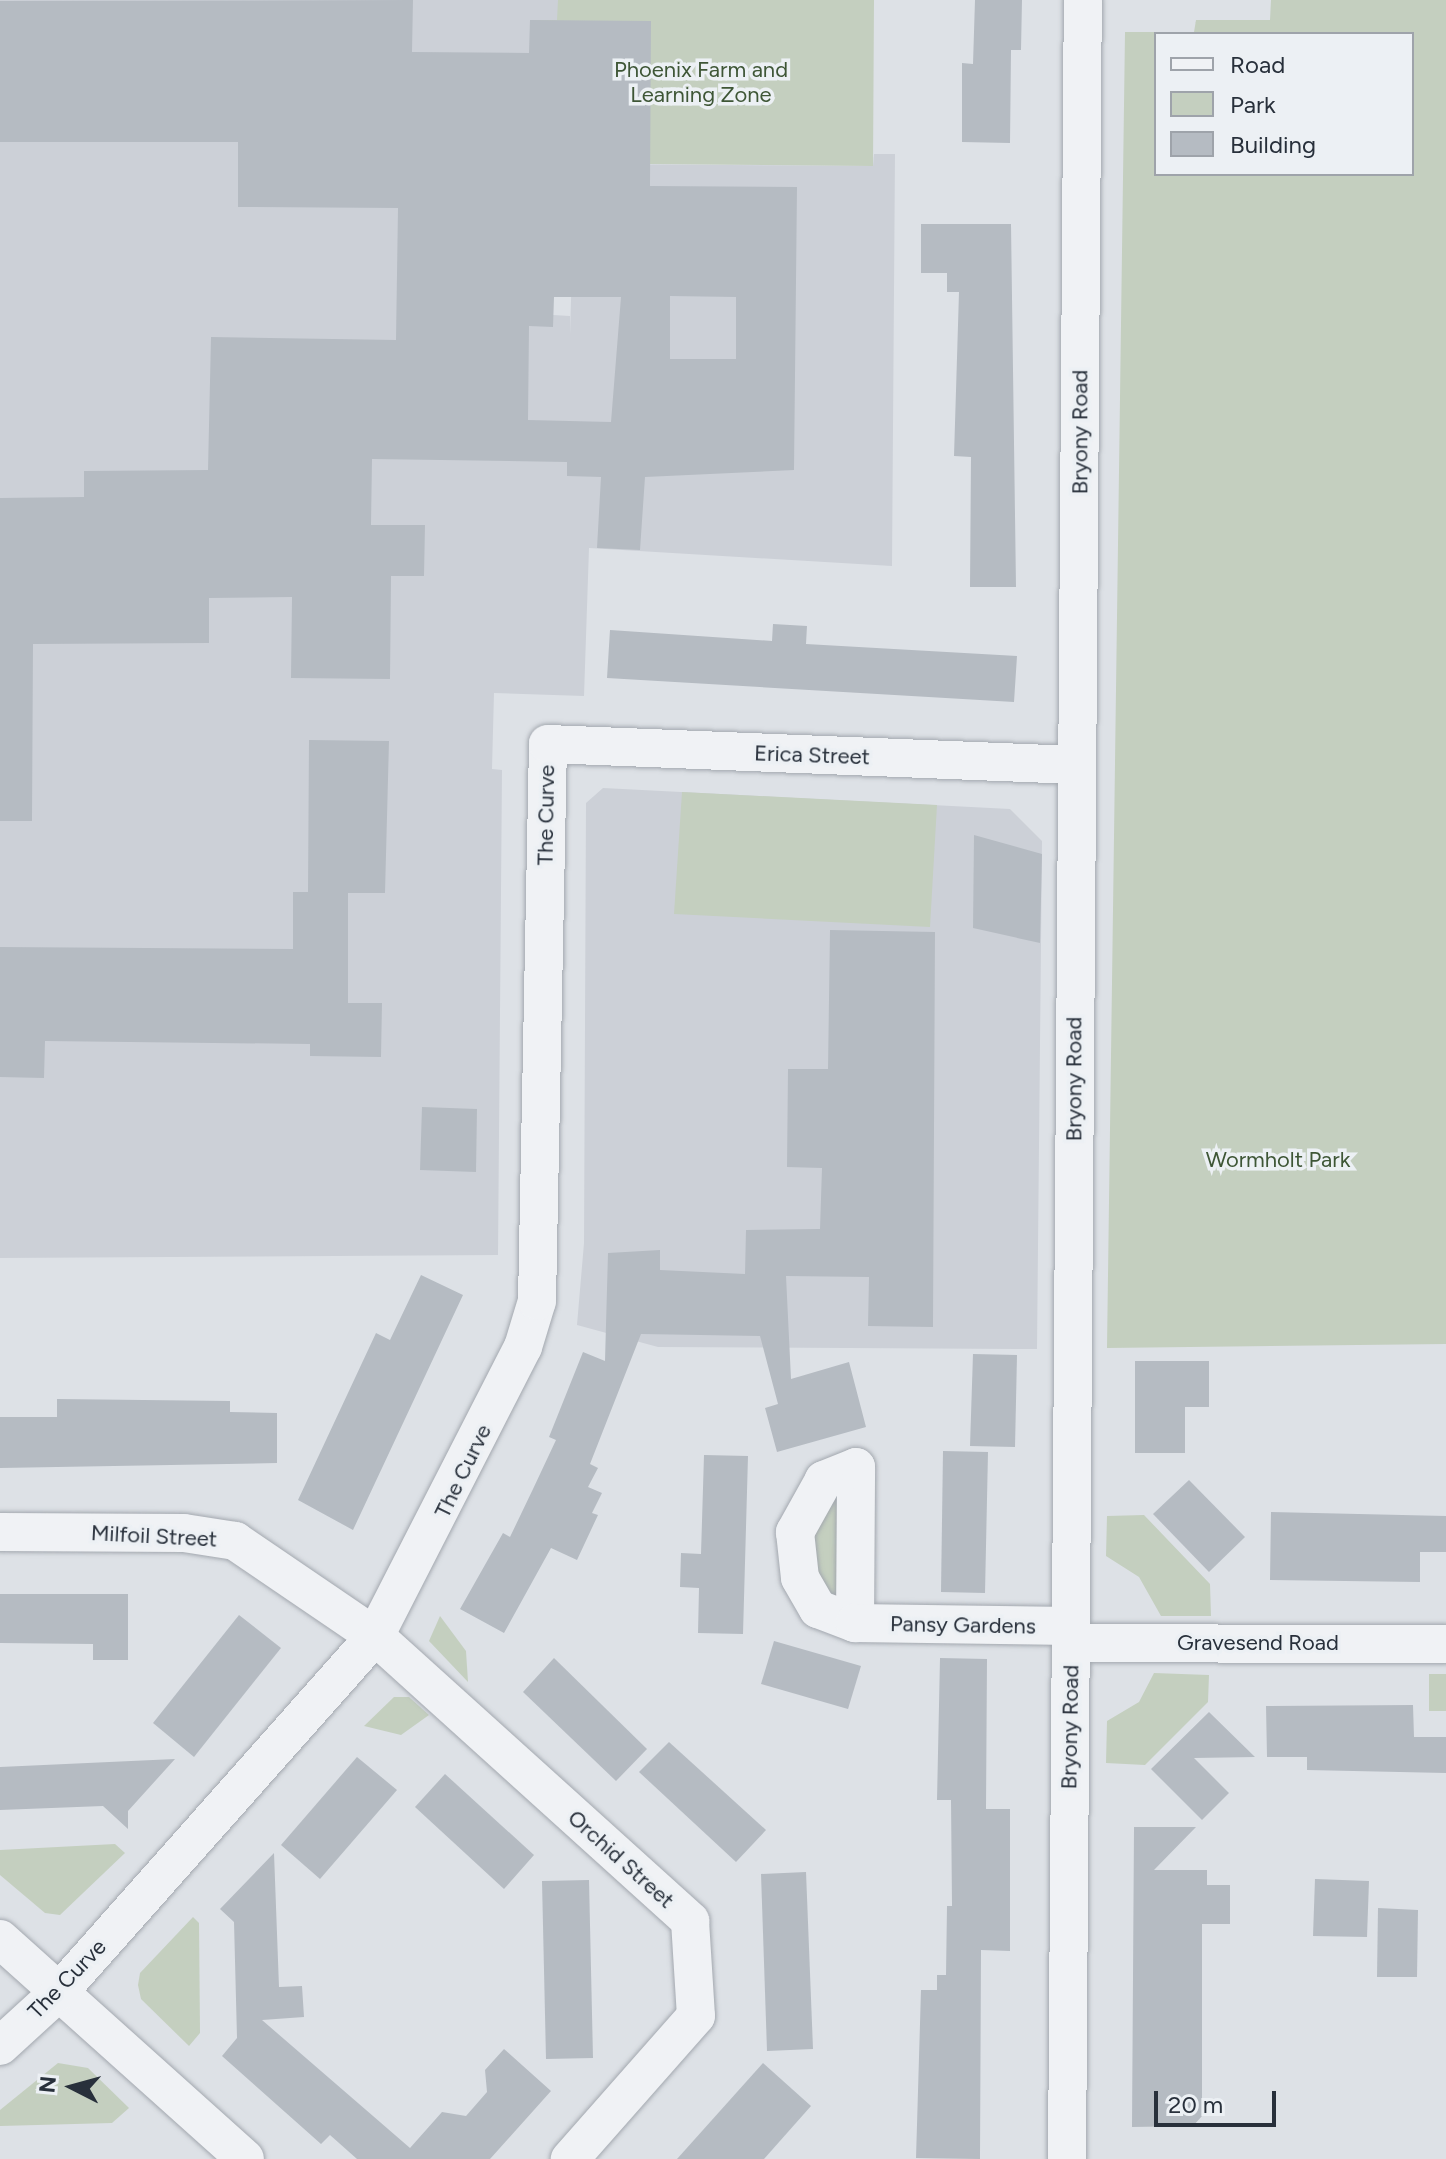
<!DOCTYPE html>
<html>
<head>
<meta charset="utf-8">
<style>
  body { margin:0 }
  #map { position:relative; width:1446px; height:2159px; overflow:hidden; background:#dde1e6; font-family:Figtree,sans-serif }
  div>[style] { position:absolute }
  .built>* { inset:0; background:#ccd0d7 }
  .green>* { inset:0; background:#c4cfbf }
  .building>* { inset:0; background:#b5bbc2 }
  .roads { filter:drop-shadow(0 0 2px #a3a8af) drop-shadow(0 0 2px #a3a8af) }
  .street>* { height:38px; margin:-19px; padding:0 19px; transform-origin:19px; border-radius:19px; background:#f0f2f5 }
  span { translate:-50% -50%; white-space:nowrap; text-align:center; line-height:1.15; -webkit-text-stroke:7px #ecf0f4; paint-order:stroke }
  .park-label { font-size:22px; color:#3e5636 }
  .street-label { font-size:22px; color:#28303b }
  .legend { position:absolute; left:1154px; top:32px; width:260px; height:144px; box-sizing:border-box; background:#ecf0f4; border:2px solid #9ea3aa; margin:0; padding:10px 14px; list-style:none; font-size:24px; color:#28303b }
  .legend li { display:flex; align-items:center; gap:16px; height:40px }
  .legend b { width:40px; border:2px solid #9ea3aa }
  .north { position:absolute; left:32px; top:2047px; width:80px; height:80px; -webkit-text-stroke:6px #ecf0f4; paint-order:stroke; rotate:276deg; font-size:22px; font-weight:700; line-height:32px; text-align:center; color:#28303b }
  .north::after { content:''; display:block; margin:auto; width:28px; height:36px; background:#28303b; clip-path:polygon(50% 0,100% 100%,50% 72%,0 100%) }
  .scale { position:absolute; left:1154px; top:2091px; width:122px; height:36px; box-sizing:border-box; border:4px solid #28303b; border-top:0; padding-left:10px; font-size:24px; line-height:28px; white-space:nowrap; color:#28303b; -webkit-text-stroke:6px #ecf0f4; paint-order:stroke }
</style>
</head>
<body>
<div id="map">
  <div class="built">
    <div style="clip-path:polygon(0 0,558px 0,558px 20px,530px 20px,553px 315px,570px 316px,570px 335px,575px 164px,873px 166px,874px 154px,895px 154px,892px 566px,589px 548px,584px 696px,494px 693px,492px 769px,502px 770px,498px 1255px,0 1258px)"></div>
    <div style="clip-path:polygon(603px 788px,1010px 809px,1042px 841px,1037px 1349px,658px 1347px,577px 1325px,584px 1243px,586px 803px)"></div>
  </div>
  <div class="green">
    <div style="clip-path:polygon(558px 0,874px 0,873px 166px,534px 163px,530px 20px,557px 20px)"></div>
    <div style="clip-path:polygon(evenodd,1271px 0,1446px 0,1446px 1344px,1107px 1348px,1125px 32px,1194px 32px,1196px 20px,1270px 20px,1271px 0,1156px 34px,1412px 34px,1412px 174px,1156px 174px,1156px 34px)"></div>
    <div style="clip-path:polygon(682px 792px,937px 805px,930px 927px,674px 914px)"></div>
    <div style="clip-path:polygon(837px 1487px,847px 1601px,812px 1586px,803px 1560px)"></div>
    <div style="clip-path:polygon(1144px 1515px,1210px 1584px,1211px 1616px,1161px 1616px,1139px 1577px,1106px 1556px,1107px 1516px)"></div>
    <div style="clip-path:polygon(440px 1616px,466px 1651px,468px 1682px,429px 1641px)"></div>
    <div style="clip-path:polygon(1154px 1673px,1209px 1675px,1208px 1702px,1145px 1765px,1106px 1763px,1107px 1721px,1139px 1702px)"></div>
    <div style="clip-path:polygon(1429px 1674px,1446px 1674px,1446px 1711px,1429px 1711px)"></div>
    <div style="clip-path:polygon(394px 1697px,409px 1697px,429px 1715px,401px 1735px,364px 1726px)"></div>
    <div style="clip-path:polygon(115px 1844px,125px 1853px,60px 1915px,45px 1913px,0 1875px,0 1850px)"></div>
    <div style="clip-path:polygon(193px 1917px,199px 1923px,200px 2033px,189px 2046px,141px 1999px,138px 1985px,140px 1973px)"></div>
    <div style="clip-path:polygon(58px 2063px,88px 2068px,129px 2108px,112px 2123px,0 2126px,0 2110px)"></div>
  </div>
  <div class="building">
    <div style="clip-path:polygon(evenodd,413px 0,412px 52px,529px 53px,530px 20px,651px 21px,650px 186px,797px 187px,794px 470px,645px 477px,640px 550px,597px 548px,601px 477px,567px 476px,567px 462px,372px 459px,371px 525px,425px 525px,424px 576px,391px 576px,390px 679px,291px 678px,292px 597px,209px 598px,209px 643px,33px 644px,32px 821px,0 821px,0 498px,84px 497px,84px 471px,208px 470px,211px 337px,396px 340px,398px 208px,238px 207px,238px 142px,0 142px,0 1px,413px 0,670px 296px,736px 297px,736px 359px,670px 359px,670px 296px,413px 0,554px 297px,621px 297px,611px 422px,528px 420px,529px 326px,553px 327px,554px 297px)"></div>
    <div style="clip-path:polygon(975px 0,1022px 0,1021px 50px,1011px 50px,1010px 143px,962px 142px,962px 63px,973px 64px)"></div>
    <div style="clip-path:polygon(921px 224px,1011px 224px,1016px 587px,970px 587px,971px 457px,954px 456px,959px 292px,947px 292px,947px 273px,921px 273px)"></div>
    <div style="clip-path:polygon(773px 624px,807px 626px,806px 644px,1017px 656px,1014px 702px,607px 678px,610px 630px,772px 641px)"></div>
    <div style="clip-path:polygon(309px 740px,389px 741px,385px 893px,348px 893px,348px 1003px,382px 1003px,381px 1057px,310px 1056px,310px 1044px,45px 1041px,44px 1078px,0 1077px,0 947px,293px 949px,293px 892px,308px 892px)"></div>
    <div style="clip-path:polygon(974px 835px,1042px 854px,1040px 943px,973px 928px)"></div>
    <div style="clip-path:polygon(830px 930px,935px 932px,933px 1327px,868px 1326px,869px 1277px,786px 1276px,791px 1379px,849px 1362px,866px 1427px,777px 1452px,765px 1408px,778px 1404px,760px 1336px,641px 1334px,590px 1464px,598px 1468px,588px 1487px,602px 1493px,592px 1513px,598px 1515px,577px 1560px,551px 1548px,504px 1633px,460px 1609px,503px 1533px,510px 1537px,533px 1489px,556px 1440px,549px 1437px,583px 1352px,605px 1361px,608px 1253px,660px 1250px,660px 1270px,745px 1274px,746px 1230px,820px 1229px,822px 1168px,787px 1167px,788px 1069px,828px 1069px)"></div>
    <div style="clip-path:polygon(422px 1107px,477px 1109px,476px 1172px,420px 1170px)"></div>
    <div style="clip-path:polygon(421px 1275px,463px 1295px,353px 1530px,298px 1500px,376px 1333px,390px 1340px)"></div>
    <div style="clip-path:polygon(973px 1354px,1017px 1355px,1015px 1447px,970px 1446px)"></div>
    <div style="clip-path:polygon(1135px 1361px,1209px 1361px,1209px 1407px,1185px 1407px,1185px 1453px,1135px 1453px)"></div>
    <div style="clip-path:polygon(57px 1399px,230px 1401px,230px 1412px,277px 1413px,277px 1463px,0 1468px,0 1417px,57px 1417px)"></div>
    <div style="clip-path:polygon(943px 1451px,988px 1452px,985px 1593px,941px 1592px)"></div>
    <div style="clip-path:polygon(704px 1455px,748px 1456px,743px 1634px,698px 1633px,699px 1588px,680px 1587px,681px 1553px,701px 1554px)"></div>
    <div style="clip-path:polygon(1189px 1480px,1245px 1537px,1209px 1572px,1153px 1514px)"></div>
    <div style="clip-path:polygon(1271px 1512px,1446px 1516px,1446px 1552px,1420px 1552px,1420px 1582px,1270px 1580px)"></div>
    <div style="clip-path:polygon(0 1594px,128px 1594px,128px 1660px,93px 1660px,93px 1644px,0 1643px)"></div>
    <div style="clip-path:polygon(239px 1615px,281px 1648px,194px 1757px,153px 1723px)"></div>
    <div style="clip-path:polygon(774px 1641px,861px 1666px,848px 1709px,761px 1684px)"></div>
    <div style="clip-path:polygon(554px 1658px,647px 1749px,616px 1781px,523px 1692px)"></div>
    <div style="clip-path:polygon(940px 1658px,987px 1659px,986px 1809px,1010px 1809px,1010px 1951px,981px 1950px,980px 2159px,916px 2158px,921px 1990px,937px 1990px,937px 1975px,946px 1975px,947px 1906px,952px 1906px,951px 1800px,937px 1800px)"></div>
    <div style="clip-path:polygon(1413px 1705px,1414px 1737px,1446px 1737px,1446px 1773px,1307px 1770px,1307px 1757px,1267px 1757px,1266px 1706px)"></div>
    <div style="clip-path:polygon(1209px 1712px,1255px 1757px,1194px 1758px,1229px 1793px,1202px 1820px,1151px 1769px)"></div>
    <div style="clip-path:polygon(669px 1742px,766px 1830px,736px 1862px,639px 1772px)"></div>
    <div style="clip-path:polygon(357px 1757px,397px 1790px,320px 1879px,281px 1845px)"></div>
    <div style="clip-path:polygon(175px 1759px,128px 1811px,128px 1829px,103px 1806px,0 1810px,0 1767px)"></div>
    <div style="clip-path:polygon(445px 1774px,534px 1855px,504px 1889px,415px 1807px)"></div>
    <div style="clip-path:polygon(1134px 1827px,1196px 1827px,1154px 1870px,1207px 1870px,1207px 1885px,1230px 1885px,1230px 1924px,1202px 1924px,1202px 2116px,1193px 2126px,1132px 2127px)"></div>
    <div style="clip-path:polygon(274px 1853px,279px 1987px,302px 1986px,304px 2017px,262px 2020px,410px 2148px,442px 2112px,466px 2116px,487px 2092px,485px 2070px,504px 2049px,551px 2091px,490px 2159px,357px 2159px,330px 2135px,321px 2144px,222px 2056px,237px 2038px,234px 1922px,220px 1909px)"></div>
    <div style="clip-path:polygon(806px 1872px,813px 2049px,767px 2051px,761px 1874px)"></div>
    <div style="clip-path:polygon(1315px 1879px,1369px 1881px,1367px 1937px,1313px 1936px)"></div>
    <div style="clip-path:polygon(589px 1880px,593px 2058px,546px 2059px,542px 1881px)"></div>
    <div style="clip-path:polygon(1378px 1908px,1418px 1910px,1417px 1977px,1377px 1977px)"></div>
    <div style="clip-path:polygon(763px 2063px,811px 2106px,764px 2159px,677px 2159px)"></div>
  </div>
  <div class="roads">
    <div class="street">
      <div style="left:0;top:1532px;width:184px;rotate:0.3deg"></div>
      <div style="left:184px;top:1533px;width:52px;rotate:8.9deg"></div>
      <div style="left:235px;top:1541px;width:169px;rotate:34.2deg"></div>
      <div style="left:375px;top:1636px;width:425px;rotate:42.1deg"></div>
      <div style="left:690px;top:1921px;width:95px;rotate:86.4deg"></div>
      <div style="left:696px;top:2016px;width:191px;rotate:131.4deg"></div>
      <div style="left:855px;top:1623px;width:156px;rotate:-89.6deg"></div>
      <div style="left:856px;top:1467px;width:35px;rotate:158deg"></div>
      <div style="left:824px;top:1480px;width:60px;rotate:119.1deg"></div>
      <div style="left:795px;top:1532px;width:46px;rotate:83.8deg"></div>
      <div style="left:800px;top:1578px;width:36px;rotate:60deg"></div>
      <div style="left:818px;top:1609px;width:40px;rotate:21deg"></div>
      <div style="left:855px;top:1623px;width:216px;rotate:0.8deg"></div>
      <div style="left:1071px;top:1643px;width:375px;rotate:0.2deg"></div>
      <div style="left:0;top:1939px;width:329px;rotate:41.9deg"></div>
      <div style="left:0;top:2046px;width:80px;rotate:-42.5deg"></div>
      <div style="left:59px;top:1992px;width:476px;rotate:-48.4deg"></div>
      <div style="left:375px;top:1636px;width:325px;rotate:-62.9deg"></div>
      <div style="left:523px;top:1347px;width:48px;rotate:-73.1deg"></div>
      <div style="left:537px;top:1301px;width:557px;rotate:-88.87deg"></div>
      <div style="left:548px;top:744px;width:528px;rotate:2.28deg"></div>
      <div style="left:1067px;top:2159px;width:2159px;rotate:-89.58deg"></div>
    </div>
  </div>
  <div class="park-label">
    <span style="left:701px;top:82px">Phoenix Farm and<br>Learning Zone</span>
    <span style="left:1278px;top:1160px">Wormholt Park</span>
  </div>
  <div class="street-label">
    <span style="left:1080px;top:432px;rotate:-90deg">Bryony Road</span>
    <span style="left:812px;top:755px;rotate:2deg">Erica Street</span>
    <span style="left:546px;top:815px;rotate:-89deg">The Curve</span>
    <span style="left:1074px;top:1079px;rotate:-90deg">Bryony Road</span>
    <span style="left:463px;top:1471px;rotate:-64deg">The Curve</span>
    <span style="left:154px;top:1536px;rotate:3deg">Milfoil Street</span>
    <span style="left:963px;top:1625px;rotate:1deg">Pansy Gardens</span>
    <span style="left:1258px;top:1643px">Gravesend Road</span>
    <span style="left:1070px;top:1727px;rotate:-89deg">Bryony Road</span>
    <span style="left:621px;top:1859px;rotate:42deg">Orchid Street</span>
    <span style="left:67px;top:1979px;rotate:-46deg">The Curve</span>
  </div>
  <ul class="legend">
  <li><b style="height:10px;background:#f0f2f5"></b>Road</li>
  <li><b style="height:22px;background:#c4cfbf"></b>Park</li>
  <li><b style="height:22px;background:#b5bbc2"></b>Building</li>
  </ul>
  <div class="north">N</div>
  <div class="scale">20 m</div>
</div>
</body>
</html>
